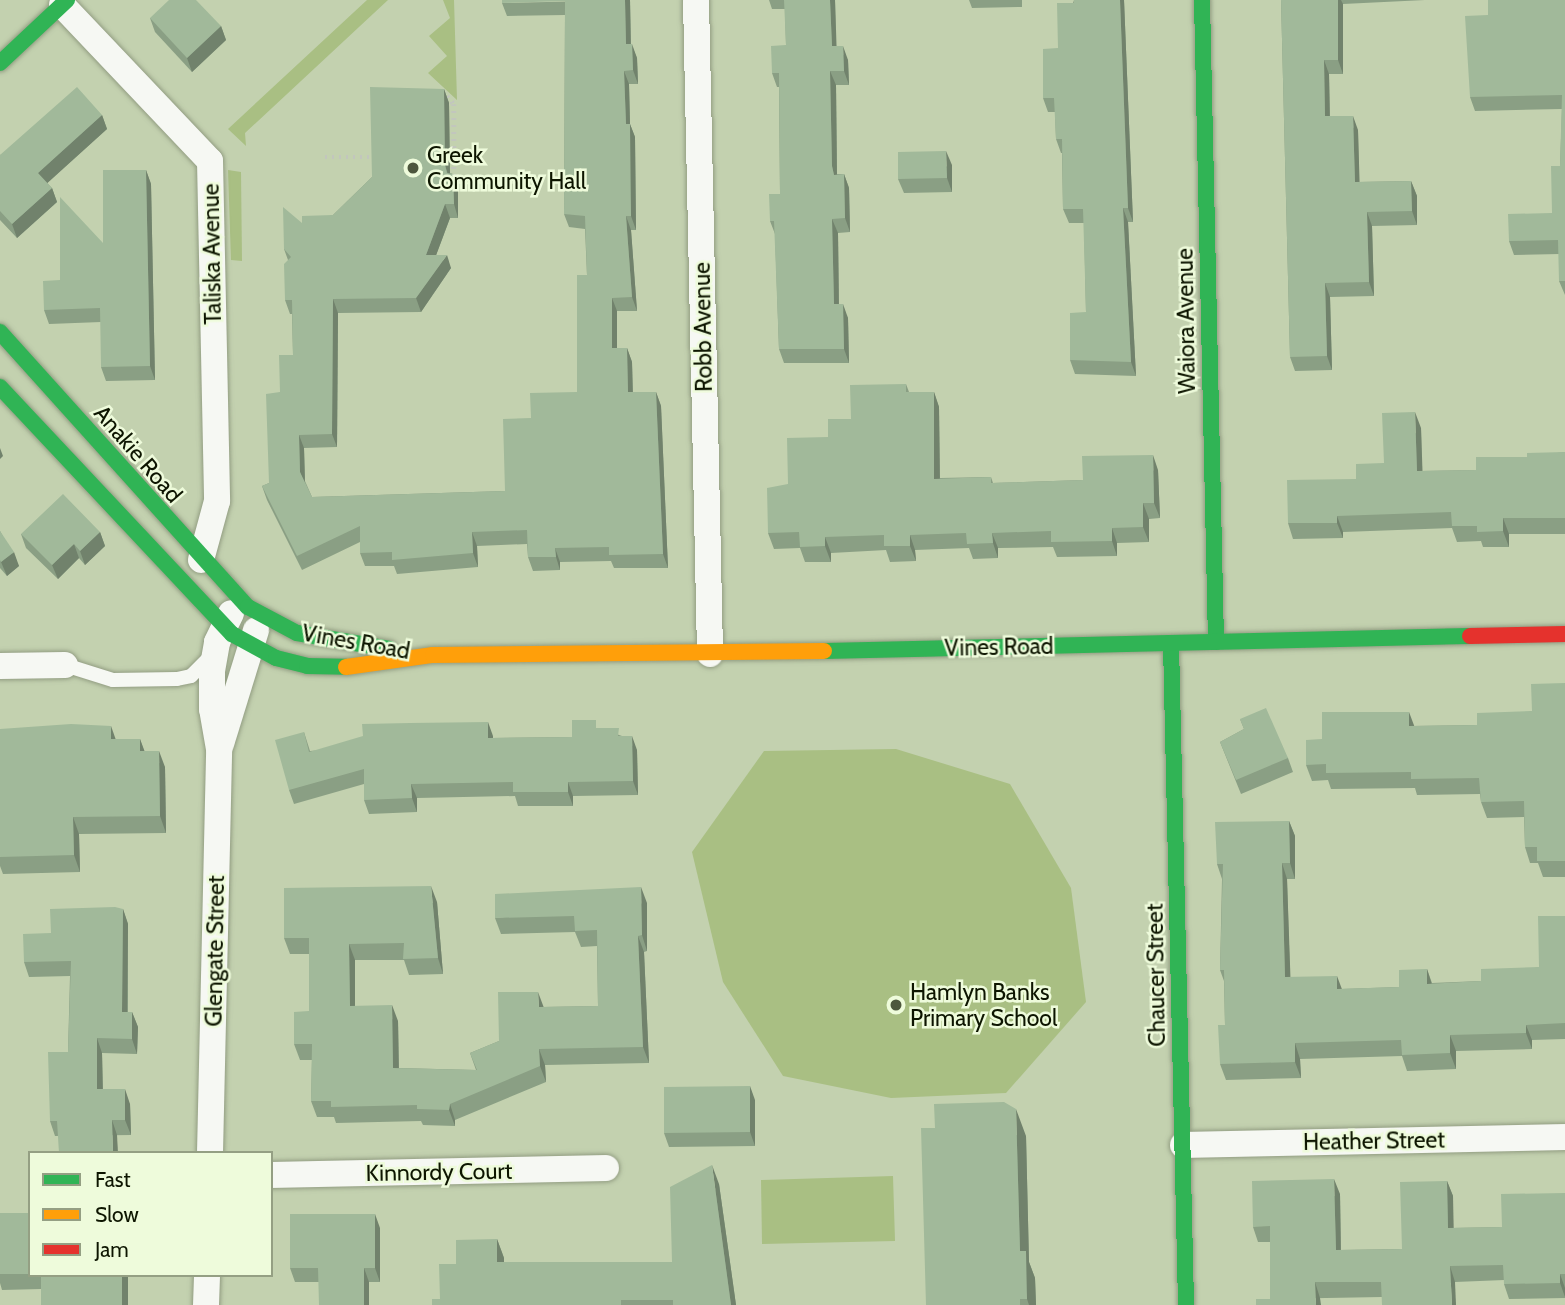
<!DOCTYPE html>
<html>
<head>
<meta charset="utf-8">
<style>
  body { margin:0 }
  #map { position:relative; width:1565px; height:1305px; overflow:hidden; background:#c3d1af; font-family:Cabin,sans-serif }
  div>[style] { position:absolute }
  .green>* { inset:0; background:#a9bf83 }
  .path>* { height:4.5px; margin-top:-2.25px; transform-origin:0; background:repeating-linear-gradient(90deg,#c2c6bd 0 2px,transparent 0 7px) }
  .roads { filter:drop-shadow(0 0 2px #929d82) drop-shadow(0 0 2px #929d82) }
  .lane>* { height:14px; margin:-7px; padding:0 7px; transform-origin:7px; border-radius:7px; background:#f6f8f3 }
  .street>* { height:26px; margin:-13px; padding:0 13px; transform-origin:13px; border-radius:13px; background:#f6f8f3 }
  .fast>* { height:16px; margin:-8px; padding:0 8px; transform-origin:8px; border-radius:8px; background:#30b455 }
  .slow>* { height:16px; margin:-8px; padding:0 8px; transform-origin:8px; border-radius:8px; background:#ff9f0a }
  .jam>* { height:16px; margin:-8px; padding:0 8px; transform-origin:8px; border-radius:8px; background:#e5322d }
  .wall>* { inset:0; background:#8a9f84 }
  .shaded-wall>* { inset:0; background:#71826c }
  .building>* { inset:0; background:#a1b99a }
  .dots>* { width:19px; height:19px; translate:-50% -50%; box-sizing:border-box; border:4px solid #eefbdb; border-radius:50% }
  span { translate:-50% -50%; white-space:nowrap; text-align:center; line-height:1.15; -webkit-text-stroke:5px #eefbdb; paint-order:stroke }
  .poi-label { font-size:23px; color:#0d1500 }
  .left { translate:0 -50%; text-align:left }
  .street-label { font-size:23px; color:#0d1500 }
  .legend { position:absolute; left:28px; top:1151px; width:245px; height:126px; box-sizing:border-box; background:#eefbdb; border:2px solid #949f83; margin:0; padding:9px 12px; list-style:none; font-size:21px; color:#0d1500 }
  .legend li { display:flex; align-items:center; gap:14px; height:35px }
  .legend b { width:35px; border:2px solid #949f83 }
</style>
</head>
<body>
<div id="map">
  <div class="green">
    <div style="clip-path:polygon(367px 0,388px 0,245px 133px,246px 146px,228px 129px)"></div>
    <div style="clip-path:polygon(443px 0,454px 0,457px 100px,428px 73px,447px 56px,429px 36px,450px 18px)"></div>
    <div style="clip-path:polygon(228px 170px,241px 172px,242px 261px,231px 260px)"></div>
    <div style="clip-path:polygon(896px 749px,1010px 784px,1071px 888px,1086px 1002px,1006px 1093px,891px 1098px,783px 1076px,723px 982px,692px 852px,764px 751px)"></div>
    <div style="clip-path:polygon(893px 1176px,895px 1241px,762px 1244px,761px 1180px)"></div>
  </div>
  <div class="path">
    <div style="left:447px;top:96px;width:11px;rotate:49deg"></div>
    <div style="left:454px;top:104px;width:75px;rotate:90deg"></div>
    <div style="left:325px;top:157px;width:50px"></div>
  </div>
  <div class="roads">
    <div class="lane">
      <div style="left:65px;top:665px;width:50px;rotate:17.4deg"></div>
      <div style="left:113px;top:680px;width:64px;rotate:-0.9deg"></div>
      <div style="left:177px;top:679px;width:14px;rotate:-12deg"></div>
      <div style="left:191px;top:676px;width:30px;rotate:-45deg"></div>
    </div>
    <div class="street">
      <div style="left:696px;top:0;width:654px;rotate:88.77deg"></div>
      <div style="left:62px;top:5px;width:215px;rotate:46.5deg"></div>
      <div style="left:210px;top:161px;width:340px;rotate:88.8deg"></div>
      <div style="left:217px;top:501px;width:61px;rotate:105.2deg"></div>
      <div style="left:0;top:666px;width:65px;rotate:-0.9deg"></div>
      <div style="left:221px;top:744px;width:119px;rotate:-72.9deg"></div>
      <div style="left:1183px;top:1145px;width:382px;rotate:-1.2deg"></div>
      <div style="left:210px;top:1153px;width:404px;rotate:-88.7deg"></div>
      <div style="left:219px;top:749px;width:41px;rotate:-99.9deg"></div>
      <div style="left:212px;top:709px;width:38px;rotate:-90deg"></div>
      <div style="left:212px;top:671px;width:29px;rotate:-80deg"></div>
      <div style="left:217px;top:642px;width:32px;rotate:-64deg"></div>
      <div style="left:271px;top:1175px;width:335px;rotate:-1.2deg"></div>
      <div style="left:206px;top:1305px;width:30px;rotate:-88deg"></div>
    </div>
    <div class="fast">
      <div style="left:1202px;top:0;width:642px;rotate:88.75deg"></div>
      <div style="left:0;top:63px;width:92px;rotate:-43.2deg"></div>
      <div style="left:0;top:332px;width:370px;rotate:48deg"></div>
      <div style="left:248px;top:607px;width:55px;rotate:28deg"></div>
      <div style="left:297px;top:633px;width:94px;rotate:9.8deg"></div>
      <div style="left:0;top:387px;width:339px;rotate:46.8deg"></div>
      <div style="left:232px;top:634px;width:50px;rotate:28.6deg"></div>
      <div style="left:276px;top:658px;width:32px;rotate:14deg"></div>
      <div style="left:307px;top:666px;width:39px;rotate:1deg"></div>
      <div style="left:1171px;top:643px;width:662px;rotate:88.7deg"></div>
      <div style="left:824px;top:651px;width:646px;rotate:-1.33deg"></div>
    </div>
    <div class="slow">
      <div style="left:346px;top:667px;width:88px;rotate:-7.9deg"></div>
      <div style="left:433px;top:655px;width:391px;rotate:-0.6deg"></div>
    </div>
    <div class="jam">
      <div style="left:1470px;top:636px;width:95px;rotate:-1.2deg"></div>
    </div>
  </div>
  <div class="wall">
    <div style="clip-path:polygon(630px 0,631px 44px,637px 58px,638px 84px,629px 84px,630px 124px,635px 137px,636px 230px,631px 230px,637px 311px,617px 311px,617px 348px,627px 348px,632px 362px,633px 392px,656px 392px,661px 406px,668px 568px,614px 568px,611px 561px,560px 562px,560px 570px,533px 571px,528px 557px,527px 544px,477px 546px,478px 567px,397px 574px,394px 566px,365px 566px,360px 553px,360px 542px,302px 570px,267px 500px,262px 486px,269px 483px,280px 392px,293px 355px,292px 314px,290px 314px,285px 300px,288px 260px,284px 249px,302px 223px,333px 215px,372px 177px,444px 89px,449px 103px,450px 173px,453px 174px,458px 187px,458px 218px,450px 218px,436px 255px,451px 268px,421px 312px,338px 313px,337px 447px,304px 448px,305px 481px,312px 497px,505px 491px,531px 418px,577px 392px,587px 275px,585px 229px,569px 227px,564px 214px,565px 15px,507px 16px,502px 3px)"></div>
    <div style="clip-path:polygon(769px 0,835px 0,836px 46px,848px 60px,849px 85px,836px 85px,837px 174px,844px 174px,849px 188px,850px 232px,838px 233px,839px 304px,848px 318px,849px 363px,784px 363px,779px 349px,775px 234px,770px 221px,780px 194px,779px 87px,777px 87px,772px 73px,786px 45px,785px 9px,772px 9px)"></div>
    <div style="clip-path:polygon(969px 0,1022px 0,1022px 7px,972px 8px)"></div>
    <div style="clip-path:polygon(1074px 0,1124px 0,1133px 222px,1128px 222px,1136px 376px,1075px 374px,1070px 360px,1086px 312px,1084px 223px,1069px 223px,1063px 209px,1062px 153px,1061px 153px,1056px 139px,1055px 112px,1048px 112px,1043px 98px,1058px 48px)"></div>
    <div style="clip-path:polygon(1281px 0,1425px 0,1343px 4px,1343px 74px,1329px 74px,1330px 116px,1358px 130px,1359px 182px,1411px 181px,1417px 196px,1417px 225px,1372px 226px,1374px 296px,1330px 297px,1332px 370px,1295px 371px,1290px 357px)"></div>
    <div style="clip-path:polygon(1565px 0,1565px 295px,1559px 281px,1559px 254px,1514px 255px,1509px 241px,1552px 213px,1560px 166px,1562px 109px,1475px 111px,1470px 97px,1488px 15px)"></div>
    <div style="clip-path:polygon(150px 18px,221px 26px,226px 40px,192px 72px,155px 32px)"></div>
    <div style="clip-path:polygon(102px 115px,107px 129px,47px 183px,52px 188px,57px 202px,17px 238px,0 220px,0 155px)"></div>
    <div style="clip-path:polygon(952px 165px,952px 192px,904px 193px,898px 179px)"></div>
    <div style="clip-path:polygon(146px 170px,151px 184px,155px 380px,106px 381px,101px 367px,101px 322px,49px 324px,44px 310px,60px 280px,103px 243px)"></div>
    <div style="clip-path:polygon(906px 384px,909px 392px,934px 392px,939px 407px,940px 478px,991px 477px,993px 483px,1083px 480px,1158px 470px,1160px 518px,1149px 519px,1149px 542px,1117px 543px,1117px 556px,1057px 557px,1053px 547px,998px 548px,998px 558px,973px 559px,969px 548px,915px 550px,916px 561px,890px 562px,886px 550px,831px 553px,831px 562px,805px 562px,800px 548px,774px 549px,768px 533px,788px 484px,828px 437px,851px 419px)"></div>
    <div style="clip-path:polygon(1421px 428px,1422px 471px,1476px 470px,1527px 457px,1565px 452px,1565px 534px,1509px 534px,1509px 547px,1483px 547px,1481px 541px,1457px 542px,1452px 528px,1343px 532px,1343px 538px,1293px 539px,1288px 523px,1384px 463px)"></div>
    <div style="clip-path:polygon(0 531px,19px 566px,7px 576px,0 568px)"></div>
    <div style="clip-path:polygon(100px 532px,105px 546px,85px 565px,79px 558px,58px 579px,26px 548px,21px 534px)"></div>
    <div style="clip-path:polygon(1565px 683px,1565px 877px,1543px 877px,1538px 863px,1530px 863px,1525px 847px,1524px 817px,1487px 818px,1481px 802px,1480px 794px,1417px 795px,1415px 788px,1331px 789px,1328px 780px,1312px 781px,1306px 765px,1322px 739px,1414px 726px,1477px 725px,1532px 711px)"></div>
    <div style="clip-path:polygon(1240px 719px,1288px 758px,1293px 772px,1241px 794px,1220px 742px,1244px 729px)"></div>
    <div style="clip-path:polygon(599px 728px,622px 736px,637px 750px,638px 795px,573px 796px,573px 806px,518px 806px,515px 796px,417px 798px,417px 812px,369px 814px,364px 800px,364px 784px,294px 804px,289px 790px,304px 732px,310px 751px,493px 736px,493px 738px,572px 737px)"></div>
    <div style="clip-path:polygon(0 729px,115px 739px,140px 739px,144px 751px,165px 767px,166px 833px,79px 834px,80px 872px,3px 874px,0 866px)"></div>
    <div style="clip-path:polygon(1289px 821px,1295px 836px,1295px 879px,1287px 879px,1290px 977px,1342px 989px,1399px 987px,1427px 969px,1432px 983px,1481px 981px,1539px 967px,1565px 916px,1565px 1039px,1532px 1040px,1532px 1049px,1456px 1051px,1456px 1069px,1407px 1071px,1402px 1056px,1300px 1059px,1301px 1078px,1226px 1080px,1220px 1064px,1225px 1025px,1224px 981px,1220px 970px,1222px 879px,1217px 864px)"></div>
    <div style="clip-path:polygon(437px 902px,443px 974px,409px 975px,404px 960px,355px 960px,355px 1006px,398px 1021px,399px 1068px,476px 1070px,470px 1053px,499px 1041px,544px 1007px,598px 1006px,597px 946px,581px 947px,575px 932px,501px 934px,495px 918px,647px 903px,647px 951px,644px 952px,649px 1063px,545px 1065px,546px 1082px,455px 1120px,455px 1126px,423px 1125px,421px 1121px,336px 1123px,334px 1117px,317px 1117px,311px 1101px,312px 1060px,300px 1060px,294px 1044px,309px 1011px,309px 954px,290px 954px,284px 938px)"></div>
    <div style="clip-path:polygon(123px 909px,128px 924px,128px 1012px,132px 1012px,138px 1027px,137px 1054px,102px 1053px,103px 1089px,130px 1104px,131px 1135px,55px 1136px,50px 1121px,68px 1052px,70px 976px,29px 977px,24px 962px,51px 933px)"></div>
    <div style="clip-path:polygon(755px 1100px,755px 1146px,669px 1147px,664px 1133px)"></div>
    <div style="clip-path:polygon(935px 1128px,1026px 1136px,1029px 1262px,1035px 1278px,1036px 1305px,926px 1305px)"></div>
    <div style="clip-path:polygon(1447px 1181px,1453px 1196px,1453px 1228px,1502px 1227px,1565px 1193px,1565px 1298px,1509px 1299px,1504px 1284px,1504px 1280px,1455px 1282px,1382px 1297px,1270px 1299px,1270px 1242px,1258px 1242px,1253px 1227px,1340px 1194px,1341px 1250px,1402px 1249px)"></div>
    <div style="clip-path:polygon(719px 1184px,736px 1305px,432px 1305px,440px 1299px,456px 1264px,497px 1239px,504px 1258px,504px 1262px,672px 1262px)"></div>
    <div style="clip-path:polygon(0 1213px,30px 1213px,30px 1275px,128px 1275px,128px 1305px,41px 1305px,41px 1289px,2px 1290px,0 1283px)"></div>
    <div style="clip-path:polygon(380px 1228px,380px 1282px,295px 1282px,290px 1268px)"></div>
  </div>
  <div class="shaded-wall">
    <div style="clip-path:polygon(625px 0,630px 0,631px 58px,626px 44px)"></div>
    <div style="clip-path:polygon(830px 0,835px 0,837px 60px,832px 46px)"></div>
    <div style="clip-path:polygon(1120px 0,1124px 0,1133px 222px,1128px 208px)"></div>
    <div style="clip-path:polygon(1338px 0,1341px 0,1343px 4px,1343px 74px,1338px 60px)"></div>
    <div style="clip-path:polygon(221px 26px,226px 40px,192px 72px,187px 58px)"></div>
    <div style="clip-path:polygon(632px 44px,637px 58px,638px 84px,633px 70px)"></div>
    <div style="clip-path:polygon(843px 46px,848px 60px,849px 85px,844px 71px)"></div>
    <div style="clip-path:polygon(1324px 60px,1329px 74px,1330px 130px,1325px 116px)"></div>
    <div style="clip-path:polygon(624px 71px,629px 84px,630px 124px,635px 137px,636px 230px,631px 216px,626px 124px)"></div>
    <div style="clip-path:polygon(830px 71px,836px 85px,837px 180px,834px 175px,832px 166px)"></div>
    <div style="clip-path:polygon(444px 89px,449px 103px,450px 179px,452px 187px,445px 165px)"></div>
    <div style="clip-path:polygon(102px 115px,107px 129px,43px 187px,38px 173px)"></div>
    <div style="clip-path:polygon(1353px 116px,1358px 130px,1360px 196px,1355px 182px)"></div>
    <div style="clip-path:polygon(946px 151px,952px 165px,952px 192px,947px 178px)"></div>
    <div style="clip-path:polygon(146px 170px,151px 184px,155px 380px,150px 366px)"></div>
    <div style="clip-path:polygon(453px 174px,458px 187px,458px 218px,454px 204px)"></div>
    <div style="clip-path:polygon(844px 174px,849px 188px,850px 232px,845px 218px)"></div>
    <div style="clip-path:polygon(1411px 181px,1417px 196px,1417px 225px,1412px 211px)"></div>
    <div style="clip-path:polygon(52px 188px,57px 202px,17px 238px,12px 224px)"></div>
    <div style="clip-path:polygon(445px 204px,450px 218px,431px 269px,426px 255px)"></div>
    <div style="clip-path:polygon(1123px 208px,1128px 222px,1136px 376px,1131px 362px)"></div>
    <div style="clip-path:polygon(1367px 212px,1372px 226px,1374px 296px,1369px 282px)"></div>
    <div style="clip-path:polygon(626px 216px,631px 230px,637px 311px,632px 297px)"></div>
    <div style="clip-path:polygon(832px 219px,838px 233px,839px 318px,834px 304px)"></div>
    <div style="clip-path:polygon(447px 255px,451px 268px,421px 312px,416px 298px)"></div>
    <div style="clip-path:polygon(1325px 283px,1330px 297px,1332px 370px,1327px 356px)"></div>
    <div style="clip-path:polygon(612px 298px,617px 311px,617px 362px,612px 348px)"></div>
    <div style="clip-path:polygon(333px 299px,338px 313px,337px 447px,332px 434px)"></div>
    <div style="clip-path:polygon(843px 304px,848px 318px,849px 363px,844px 349px)"></div>
    <div style="clip-path:polygon(627px 348px,632px 362px,633px 406px,628px 392px)"></div>
    <div style="clip-path:polygon(656px 392px,661px 406px,668px 568px,663px 554px)"></div>
    <div style="clip-path:polygon(934px 392px,939px 407px,940px 494px,934px 479px)"></div>
    <div style="clip-path:polygon(1415px 412px,1421px 428px,1423px 486px,1417px 471px)"></div>
    <div style="clip-path:polygon(299px 435px,304px 448px,305px 485px,300px 472px)"></div>
    <div style="clip-path:polygon(0 448px,3px 456px,0 459px)"></div>
    <div style="clip-path:polygon(1153px 455px,1158px 470px,1160px 518px,1154px 503px)"></div>
    <div style="clip-path:polygon(1143px 503px,1149px 519px,1149px 542px,1143px 527px)"></div>
    <div style="clip-path:polygon(1337px 516px,1343px 532px,1343px 538px,1337px 523px)"></div>
    <div style="clip-path:polygon(1503px 518px,1509px 534px,1509px 547px,1503px 531px)"></div>
    <div style="clip-path:polygon(1112px 528px,1117px 543px,1117px 556px,1112px 541px)"></div>
    <div style="clip-path:polygon(100px 532px,105px 546px,85px 565px,80px 551px)"></div>
    <div style="clip-path:polygon(472px 532px,477px 546px,478px 567px,473px 553px)"></div>
    <div style="clip-path:polygon(992px 533px,998px 548px,998px 558px,993px 543px)"></div>
    <div style="clip-path:polygon(910px 535px,915px 550px,916px 561px,910px 546px)"></div>
    <div style="clip-path:polygon(825px 537px,831px 553px,831px 562px,825px 546px)"></div>
    <div style="clip-path:polygon(74px 544px,79px 558px,58px 579px,52px 565px)"></div>
    <div style="clip-path:polygon(555px 548px,560px 562px,560px 570px,556px 557px)"></div>
    <div style="clip-path:polygon(14px 552px,19px 566px,7px 576px,1px 562px)"></div>
    <div style="clip-path:polygon(1409px 712px,1415px 728px,1409px 726px)"></div>
    <div style="clip-path:polygon(488px 722px,493px 736px,493px 753px,488px 738px)"></div>
    <div style="clip-path:polygon(111px 726px,117px 743px,111px 739px)"></div>
    <div style="clip-path:polygon(632px 736px,637px 750px,638px 795px,633px 781px)"></div>
    <div style="clip-path:polygon(140px 739px,146px 755px,140px 751px)"></div>
    <div style="clip-path:polygon(159px 751px,165px 767px,166px 833px,160px 816px)"></div>
    <div style="clip-path:polygon(568px 782px,573px 796px,573px 806px,568px 792px)"></div>
    <div style="clip-path:polygon(411px 784px,417px 798px,417px 812px,412px 798px)"></div>
    <div style="clip-path:polygon(73px 817px,79px 834px,80px 872px,74px 855px)"></div>
    <div style="clip-path:polygon(1289px 821px,1295px 836px,1295px 879px,1290px 863px)"></div>
    <div style="clip-path:polygon(1282px 863px,1287px 879px,1291px 993px,1285px 977px)"></div>
    <div style="clip-path:polygon(431px 886px,437px 902px,443px 974px,438px 958px)"></div>
    <div style="clip-path:polygon(641px 887px,647px 903px,647px 951px,642px 935px)"></div>
    <div style="clip-path:polygon(123px 909px,128px 924px,127px 1027px,122px 1012px)"></div>
    <div style="clip-path:polygon(638px 936px,644px 952px,649px 1063px,643px 1047px)"></div>
    <div style="clip-path:polygon(349px 944px,355px 960px,355px 1022px,350px 1006px)"></div>
    <div style="clip-path:polygon(1427px 969px,1432px 985px,1427px 984px)"></div>
    <div style="clip-path:polygon(1337px 976px,1343px 992px,1337px 989px)"></div>
    <div style="clip-path:polygon(538px 992px,544px 1008px,539px 1007px)"></div>
    <div style="clip-path:polygon(392px 1005px,398px 1021px,399px 1084px,393px 1068px)"></div>
    <div style="clip-path:polygon(132px 1012px,138px 1027px,137px 1054px,132px 1039px)"></div>
    <div style="clip-path:polygon(1526px 1025px,1532px 1040px,1532px 1049px,1526px 1033px)"></div>
    <div style="clip-path:polygon(1450px 1035px,1456px 1051px,1456px 1069px,1450px 1053px)"></div>
    <div style="clip-path:polygon(97px 1038px,102px 1053px,103px 1104px,97px 1089px)"></div>
    <div style="clip-path:polygon(1295px 1043px,1300px 1059px,1301px 1078px,1295px 1062px)"></div>
    <div style="clip-path:polygon(539px 1049px,545px 1065px,546px 1082px,540px 1066px)"></div>
    <div style="clip-path:polygon(750px 1086px,755px 1100px,755px 1146px,750px 1132px)"></div>
    <div style="clip-path:polygon(125px 1089px,130px 1104px,131px 1135px,125px 1120px)"></div>
    <div style="clip-path:polygon(450px 1104px,455px 1120px,455px 1126px,449px 1110px)"></div>
    <div style="clip-path:polygon(1016px 1109px,1026px 1136px,1029px 1262px,1035px 1278px,1036px 1305px,1029px 1305px,1027px 1299px,1020px 1251px)"></div>
    <div style="clip-path:polygon(112px 1120px,117px 1135px,118px 1153px,113px 1153px)"></div>
    <div style="clip-path:polygon(712px 1165px,719px 1184px,736px 1305px,731px 1305px)"></div>
    <div style="clip-path:polygon(1334px 1179px,1340px 1194px,1341px 1265px,1336px 1250px)"></div>
    <div style="clip-path:polygon(1447px 1181px,1453px 1196px,1454px 1243px,1448px 1228px)"></div>
    <div style="clip-path:polygon(375px 1214px,380px 1228px,380px 1282px,375px 1268px)"></div>
    <div style="clip-path:polygon(497px 1239px,504px 1258px,504px 1280px,497px 1262px)"></div>
    <div style="clip-path:polygon(1450px 1266px,1455px 1282px,1456px 1305px,1452px 1305px)"></div>
    <div style="clip-path:polygon(364px 1268px,369px 1282px,369px 1305px,364px 1305px)"></div>
    <div style="clip-path:polygon(1560px 1274px,1565px 1288px,1565px 1297px,1560px 1283px)"></div>
    <div style="clip-path:polygon(122px 1275px,128px 1275px,128px 1305px,122px 1305px)"></div>
    <div style="clip-path:polygon(1315px 1282px,1320px 1298px,1321px 1305px,1316px 1305px)"></div>
  </div>
  <div class="building">
    <div style="clip-path:polygon(169px 0,196px 0,221px 26px,187px 58px,150px 18px)"></div>
    <div style="clip-path:polygon(502px 0,625px 0,626px 44px,632px 44px,633px 70px,624px 71px,626px 124px,630px 124px,631px 216px,626px 216px,632px 297px,612px 298px,612px 348px,627px 348px,628px 392px,656px 392px,663px 554px,609px 555px,609px 547px,555px 548px,556px 557px,528px 557px,527px 530px,472px 532px,473px 553px,392px 560px,392px 552px,360px 553px,360px 526px,297px 556px,262px 486px,269px 483px,266px 394px,280px 392px,279px 355px,293px 355px,292px 300px,285px 300px,284px 264px,291px 257px,284px 249px,283px 207px,302px 223px,302px 216px,333px 215px,372px 177px,370px 87px,444px 89px,445px 165px,447px 173px,453px 174px,454px 204px,445px 204px,426px 255px,447px 255px,416px 298px,333px 299px,332px 434px,299px 435px,300px 472px,312px 497px,505px 491px,503px 419px,531px 418px,530px 393px,577px 392px,577px 275px,587px 275px,585px 216px,564px 214px,565px 1px,502px 3px)"></div>
    <div style="clip-path:polygon(784px 0,830px 0,832px 46px,843px 46px,844px 71px,830px 71px,832px 166px,834px 175px,844px 174px,845px 218px,832px 219px,834px 304px,843px 304px,844px 349px,779px 349px,774px 221px,770px 221px,769px 194px,780px 194px,779px 73px,772px 73px,771px 46px,786px 45px)"></div>
    <div style="clip-path:polygon(1074px 0,1120px 0,1128px 208px,1123px 208px,1131px 362px,1070px 360px,1070px 313px,1086px 312px,1083px 209px,1063px 209px,1062px 139px,1056px 139px,1054px 98px,1043px 98px,1043px 49px,1058px 48px,1057px 3px,1074px 3px)"></div>
    <div style="clip-path:polygon(1281px 0,1338px 0,1338px 60px,1324px 60px,1325px 116px,1353px 116px,1355px 182px,1411px 181px,1412px 211px,1367px 212px,1369px 282px,1325px 283px,1327px 356px,1290px 357px)"></div>
    <div style="clip-path:polygon(1488px 0,1565px 0,1565px 281px,1559px 281px,1558px 240px,1509px 241px,1508px 214px,1552px 213px,1551px 166px,1560px 166px,1562px 95px,1470px 97px,1465px 16px,1488px 15px)"></div>
    <div style="clip-path:polygon(77px 87px,102px 115px,38px 173px,52px 188px,12px 224px,0 211px,0 155px)"></div>
    <div style="clip-path:polygon(946px 151px,947px 178px,898px 179px,898px 152px)"></div>
    <div style="clip-path:polygon(103px 170px,146px 170px,150px 366px,101px 367px,100px 308px,44px 310px,43px 281px,60px 280px,60px 197px,103px 243px)"></div>
    <div style="clip-path:polygon(906px 384px,906px 392px,934px 392px,934px 479px,991px 477px,991px 483px,1083px 480px,1082px 456px,1153px 455px,1154px 503px,1143px 503px,1143px 527px,1112px 528px,1112px 541px,1051px 542px,1051px 531px,992px 533px,993px 543px,967px 544px,966px 533px,910px 535px,910px 546px,884px 546px,884px 535px,825px 537px,825px 546px,800px 547px,799px 532px,768px 533px,767px 488px,788px 484px,787px 438px,828px 437px,828px 419px,851px 419px,850px 385px)"></div>
    <div style="clip-path:polygon(1415px 412px,1417px 471px,1476px 470px,1476px 457px,1527px 457px,1527px 453px,1565px 452px,1565px 518px,1503px 518px,1503px 531px,1477px 532px,1477px 526px,1452px 526px,1451px 512px,1337px 516px,1337px 523px,1288px 523px,1287px 480px,1356px 479px,1356px 464px,1384px 463px,1382px 413px)"></div>
    <div style="clip-path:polygon(63px 494px,100px 532px,80px 551px,74px 544px,52px 565px,21px 534px)"></div>
    <div style="clip-path:polygon(0 531px,14px 552px,1px 562px,0 560px)"></div>
    <div style="clip-path:polygon(1565px 683px,1565px 861px,1537px 861px,1537px 847px,1525px 847px,1524px 801px,1481px 802px,1479px 778px,1411px 779px,1411px 772px,1326px 773px,1326px 764px,1306px 765px,1306px 740px,1322px 739px,1322px 712px,1409px 712px,1409px 726px,1477px 725px,1477px 713px,1532px 711px,1531px 684px)"></div>
    <div style="clip-path:polygon(1266px 708px,1288px 758px,1236px 780px,1220px 742px,1244px 729px,1240px 719px)"></div>
    <div style="clip-path:polygon(572px 720px,596px 720px,596px 728px,619px 728px,618px 736px,632px 736px,633px 781px,568px 782px,568px 792px,513px 792px,513px 782px,411px 784px,412px 798px,364px 800px,364px 769px,289px 790px,275px 740px,304px 732px,309px 752px,363px 736px,362px 724px,410px 723px,488px 722px,488px 738px,572px 737px)"></div>
    <div style="clip-path:polygon(71px 724px,111px 726px,111px 739px,140px 739px,140px 751px,159px 751px,160px 816px,73px 817px,74px 855px,0 857px,0 729px)"></div>
    <div style="clip-path:polygon(1289px 821px,1290px 863px,1282px 863px,1285px 977px,1337px 976px,1337px 989px,1399px 987px,1399px 970px,1427px 969px,1427px 984px,1481px 981px,1481px 969px,1539px 967px,1538px 916px,1565px 916px,1565px 1023px,1526px 1025px,1526px 1033px,1450px 1035px,1450px 1053px,1402px 1055px,1401px 1040px,1295px 1043px,1295px 1062px,1220px 1064px,1218px 1025px,1225px 1025px,1224px 970px,1220px 970px,1223px 864px,1217px 864px,1215px 822px)"></div>
    <div style="clip-path:polygon(431px 886px,438px 958px,403px 959px,404px 943px,349px 944px,350px 1006px,392px 1005px,393px 1068px,477px 1070px,470px 1053px,499px 1041px,498px 992px,538px 992px,539px 1007px,598px 1006px,597px 930px,575px 931px,574px 916px,495px 918px,495px 894px,641px 887px,642px 935px,638px 936px,643px 1047px,539px 1049px,540px 1066px,450px 1104px,449px 1110px,417px 1109px,417px 1105px,331px 1107px,331px 1101px,311px 1101px,312px 1044px,294px 1044px,294px 1012px,309px 1011px,309px 938px,284px 938px,284px 888px)"></div>
    <div style="clip-path:polygon(115px 907px,123px 909px,122px 1012px,132px 1012px,132px 1039px,97px 1038px,97px 1089px,125px 1089px,125px 1120px,112px 1120px,113px 1153px,59px 1153px,57px 1121px,50px 1121px,48px 1052px,68px 1052px,71px 961px,24px 962px,23px 934px,51px 933px,50px 909px)"></div>
    <div style="clip-path:polygon(750px 1086px,750px 1132px,664px 1133px,664px 1087px)"></div>
    <div style="clip-path:polygon(1004px 1102px,1016px 1109px,1020px 1251px,1026px 1251px,1027px 1299px,1020px 1299px,1020px 1305px,926px 1305px,921px 1128px,935px 1128px,934px 1104px)"></div>
    <div style="clip-path:polygon(712px 1165px,731px 1305px,673px 1305px,673px 1300px,621px 1300px,621px 1305px,432px 1305px,432px 1299px,440px 1299px,439px 1264px,456px 1264px,456px 1240px,497px 1239px,497px 1262px,672px 1262px,670px 1187px)"></div>
    <div style="clip-path:polygon(1334px 1179px,1336px 1250px,1402px 1249px,1400px 1182px,1447px 1181px,1448px 1228px,1502px 1227px,1501px 1194px,1565px 1193px,1565px 1274px,1560px 1274px,1560px 1283px,1504px 1284px,1503px 1265px,1450px 1266px,1452px 1305px,1382px 1305px,1381px 1282px,1315px 1282px,1316px 1305px,1256px 1305px,1256px 1299px,1270px 1299px,1270px 1226px,1253px 1227px,1252px 1181px)"></div>
    <div style="clip-path:polygon(0 1213px,30px 1213px,30px 1274px,0 1274px)"></div>
    <div style="clip-path:polygon(290px 1214px,375px 1214px,375px 1268px,364px 1268px,364px 1305px,319px 1305px,318px 1268px,290px 1268px)"></div>
    <div style="clip-path:polygon(41px 1275px,122px 1275px,122px 1305px,41px 1305px)"></div>
  </div>
  <div class="dots">
    <div style="left:413px;top:168px;background:#4d573d"></div>
    <div style="left:896px;top:1005px;background:#4d573d"></div>
  </div>
  <div class="poi-label">
    <span class="left" style="left:427px;top:168px">Greek<br>Community Hall</span>
    <span class="left" style="left:910px;top:1005px">Hamlyn Banks<br>Primary School</span>
  </div>
  <div class="street-label">
    <span style="left:212px;top:254px;rotate:-91deg">Taliska Avenue</span>
    <span style="left:1186px;top:321px;rotate:-91deg">Waiora Avenue</span>
    <span style="left:703px;top:327px;rotate:-91deg">Robb Avenue</span>
    <span style="left:138px;top:454px;rotate:49deg">Anakie Road</span>
    <span style="left:356px;top:642px;rotate:10deg">Vines Road</span>
    <span style="left:999px;top:647px;rotate:-1deg">Vines Road</span>
    <span style="left:215px;top:951px;rotate:-89deg">Glengate Street</span>
    <span style="left:1156px;top:975px;rotate:-91deg">Chaucer Street</span>
    <span style="left:1374px;top:1141px;rotate:-1deg">Heather Street</span>
    <span style="left:439px;top:1172px;rotate:-1deg">Kinnordy Court</span>
  </div>
  <ul class="legend">
  <li><b style="height:9px;background:#30b455"></b>Fast</li>
  <li><b style="height:9px;background:#ff9f0a"></b>Slow</li>
  <li><b style="height:9px;background:#e5322d"></b>Jam</li>
  </ul>
</div>
</body>
</html>
